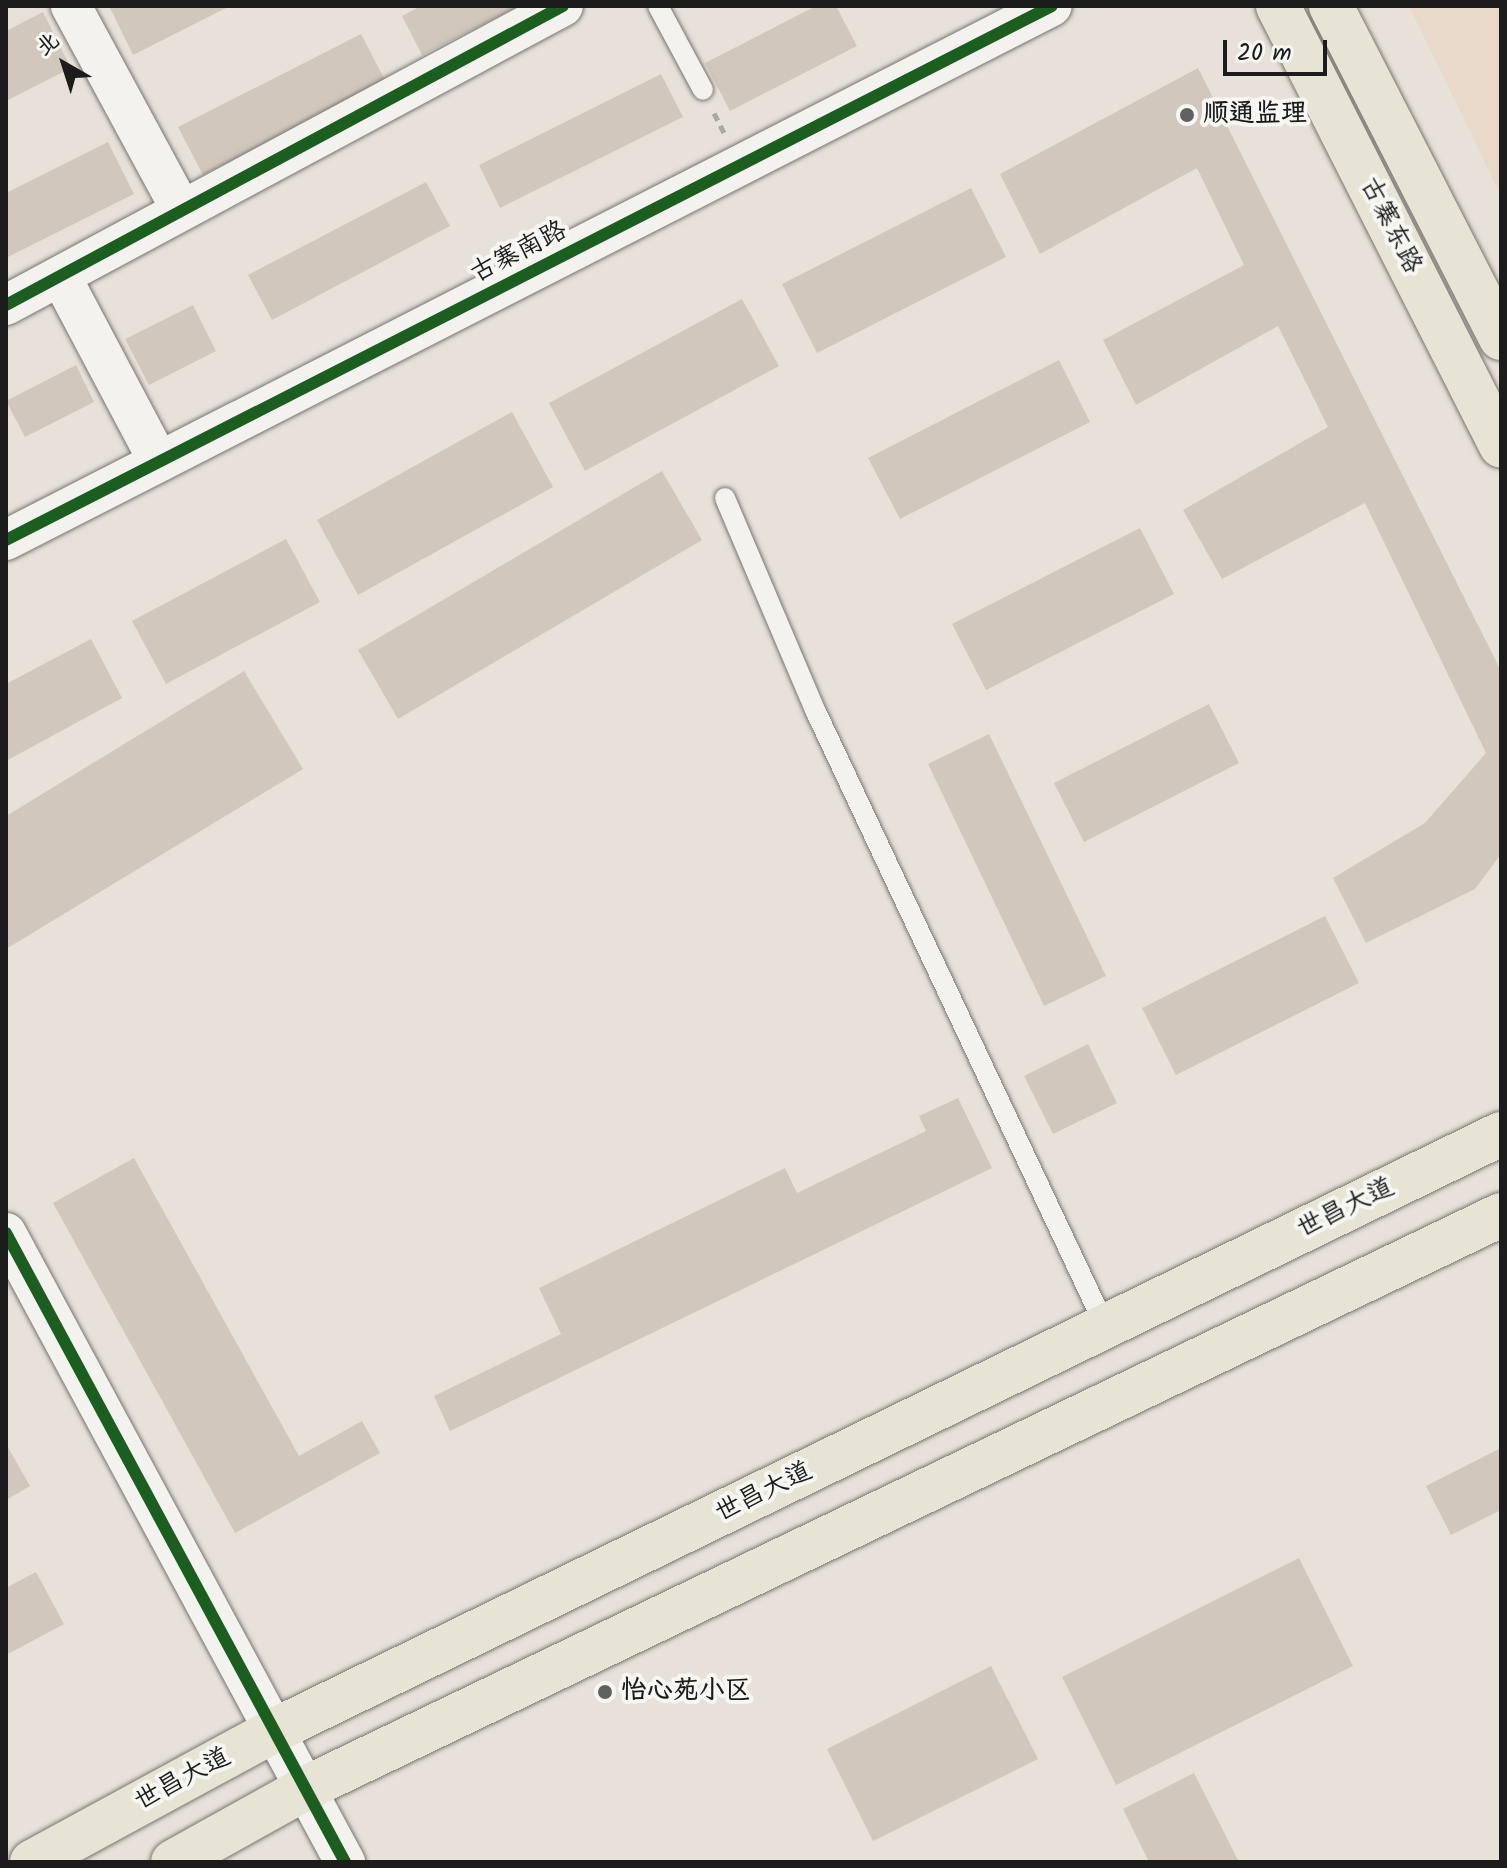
<!DOCTYPE html>
<html>
<head>
<meta charset="utf-8">
<style>
  body { margin:0 }
  #map { position:relative; width:1507px; height:1868px; overflow:hidden; background:#e8e1d9; font-family:Kalam,"LXGW WenKai TC",sans-serif }
  div>[style] { position:absolute }
  .built>* { inset:0; background:#e8d9ca }
  .building>* { inset:0; background:#d2c7bc }
  .path>* { height:5px; margin-top:-2.5px; transform-origin:0; background:repeating-linear-gradient(90deg,#a9a8a6 0 8px,transparent 0 14px) }
  .roads { filter:drop-shadow(0 0 2px #787571) drop-shadow(0 0 2px #787571) }
  .lane>* { height:20px; margin:-10px; padding:0 10px; transform-origin:10px; border-radius:10px; background:#f3f2ef }
  .street>* { height:40px; margin:-20px; padding:0 20px; transform-origin:20px; border-radius:20px; background:#f3f2ef }
  .primary>* { height:44px; margin:-22px; padding:0 22px; transform-origin:22px; border-radius:22px; background:#e7e4d6 }
  .cycleway>* { height:12px; margin:-6px; padding:0 6px; transform-origin:6px; border-radius:6px; background:#1b5e20 }
  .dots>* { width:22px; height:22px; translate:-50% -50%; box-sizing:border-box; border:4px solid #f6f6f2; border-radius:50% }
  span { translate:-50% -50%; white-space:nowrap; text-align:center; line-height:1.15; -webkit-text-stroke:8px #f6f6f2; paint-order:stroke }
  .poi-label { font-size:26px; color:#1c1c1c; font-weight:700 }
  .left { translate:0 -50%; text-align:left }
  .street-label { font-size:26px; color:#1c1c1c }
  .frame { position:absolute; inset:0; border:8px solid #1c1c1c; pointer-events:none }
  .north { position:absolute; left:24px; top:24px; width:80px; height:80px; -webkit-text-stroke:6px #f6f6f2; paint-order:stroke; rotate:321deg; font-size:22px; font-weight:700; line-height:32px; text-align:center; color:#1c1c1c }
  .north::after { content:''; display:block; margin:auto; width:28px; height:36px; background:#1c1c1c; clip-path:polygon(50% 0,100% 100%,50% 72%,0 100%) }
  .scale { position:absolute; left:1223px; top:40px; width:104px; height:36px; box-sizing:border-box; border:4px solid #1c1c1c; border-top:0; padding-left:10px; font-size:24px; line-height:28px; white-space:nowrap; color:#1c1c1c; -webkit-text-stroke:6px #f6f6f2; paint-order:stroke }
</style>
</head>
<body>
<div id="map">
  <div class="built">
    <div style="clip-path:polygon(1409px 6px,1501px 6px,1501px 196px)"></div>
  </div>
  <div class="building">
    <div style="clip-path:polygon(109px 6px,230px 6px,133px 55px)"></div>
    <div style="clip-path:polygon(421px 6px,519px 6px,422px 55px,402px 16px)"></div>
    <div style="clip-path:polygon(816px 6px,836px 6px,857px 46px,730px 111px,705px 63px)"></div>
    <div style="clip-path:polygon(43px 12px,71px 68px,6px 101px,6px 31px)"></div>
    <div style="clip-path:polygon(361px 34px,386px 82px,203px 175px,178px 127px)"></div>
    <div style="clip-path:polygon(1198px 68px,1501px 671px,1501px 854px,1475px 889px,1366px 943px,1333px 878px,1425px 823px,1486px 753px,1365px 503px,1222px 579px,1183px 510px,1328px 427px,1278px 326px,1136px 405px,1103px 340px,1244px 265px,1197px 168px,1040px 254px,1000px 174px)"></div>
    <div style="clip-path:polygon(661px 74px,683px 117px,500px 208px,479px 165px)"></div>
    <div style="clip-path:polygon(108px 142px,134px 194px,6px 258px,6px 193px)"></div>
    <div style="clip-path:polygon(426px 182px,450px 226px,272px 320px,248px 275px)"></div>
    <div style="clip-path:polygon(971px 188px,1006px 257px,817px 353px,782px 284px)"></div>
    <div style="clip-path:polygon(742px 299px,779px 366px,585px 471px,549px 403px)"></div>
    <div style="clip-path:polygon(193px 305px,216px 351px,149px 385px,125px 339px)"></div>
    <div style="clip-path:polygon(1059px 360px,1090px 422px,900px 519px,868px 458px)"></div>
    <div style="clip-path:polygon(76px 365px,94px 402px,25px 437px,6px 401px)"></div>
    <div style="clip-path:polygon(512px 412px,553px 487px,358px 595px,317px 520px)"></div>
    <div style="clip-path:polygon(662px 471px,702px 540px,398px 719px,358px 650px)"></div>
    <div style="clip-path:polygon(1140px 528px,1174px 594px,986px 690px,952px 624px)"></div>
    <div style="clip-path:polygon(286px 539px,320px 602px,166px 684px,132px 621px)"></div>
    <div style="clip-path:polygon(91px 639px,122px 698px,6px 761px,6px 684px)"></div>
    <div style="clip-path:polygon(244px 671px,303px 769px,6px 949px,6px 816px)"></div>
    <div style="clip-path:polygon(1209px 704px,1239px 763px,1084px 842px,1054px 783px)"></div>
    <div style="clip-path:polygon(989px 734px,1106px 976px,1044px 1006px,928px 764px)"></div>
    <div style="clip-path:polygon(1325px 916px,1359px 983px,1176px 1075px,1142px 1008px)"></div>
    <div style="clip-path:polygon(1088px 1044px,1117px 1103px,1053px 1134px,1024px 1076px)"></div>
    <div style="clip-path:polygon(958px 1098px,992px 1168px,450px 1431px,434px 1396px,561px 1334px,539px 1288px,785px 1168px,797px 1193px,926px 1131px,919px 1116px)"></div>
    <div style="clip-path:polygon(134px 1158px,299px 1456px,362px 1421px,380px 1453px,235px 1533px,53px 1203px)"></div>
    <div style="clip-path:polygon(6px 1444px,30px 1486px,6px 1500px)"></div>
    <div style="clip-path:polygon(1501px 1448px,1501px 1510px,1451px 1535px,1426px 1486px)"></div>
    <div style="clip-path:polygon(1299px 1558px,1353px 1666px,1116px 1785px,1062px 1677px)"></div>
    <div style="clip-path:polygon(36px 1572px,64px 1624px,6px 1655px,6px 1588px)"></div>
    <div style="clip-path:polygon(991px 1666px,1038px 1759px,873px 1841px,827px 1749px)"></div>
    <div style="clip-path:polygon(1194px 1773px,1239px 1862px,1149px 1862px,1123px 1809px)"></div>
  </div>
  <div class="path">
    <div style="left:714px;top:113px;width:22px;rotate:63deg"></div>
  </div>
  <div class="roads">
    <div class="lane">
      <div style="left:658px;top:6px;width:95px;rotate:61.8deg"></div>
      <div style="left:725px;top:498px;width:233px;rotate:67deg"></div>
      <div style="left:816px;top:712px;width:679px;rotate:64.79deg"></div>
    </div>
    <div class="street">
      <div style="left:71px;top:6px;width:227px;rotate:61.6deg"></div>
      <div style="left:61px;top:277px;width:209px;rotate:62.1deg"></div>
      <div style="left:6px;top:305px;width:632px;rotate:-28.23deg"></div>
      <div style="left:6px;top:540px;width:1174px;rotate:-27.05deg"></div>
      <div style="left:6px;top:1233px;width:715px;rotate:61.68deg"></div>
    </div>
    <div class="primary">
      <div style="left:1278px;top:6px;width:493px;rotate:63.1deg"></div>
      <div style="left:1331px;top:6px;width:373px;rotate:62.9deg"></div>
      <div style="left:32px;top:1862px;width:272px;rotate:-28.5deg"></div>
      <div style="left:271px;top:1732px;width:1368px;rotate:-25.93deg"></div>
      <div style="left:173px;top:1862px;width:150px;rotate:-29.1deg"></div>
      <div style="left:304px;top:1789px;width:1328px;rotate:-25.62deg"></div>
    </div>
  </div>
  <div class="cycleway">
    <div style="left:6px;top:305px;width:632px;rotate:-28.23deg"></div>
    <div style="left:6px;top:540px;width:1174px;rotate:-27.05deg"></div>
    <div style="left:6px;top:1233px;width:715px;rotate:61.68deg"></div>
  </div>
  <div class="dots">
    <div style="left:1187px;top:115px;background:#63615e"></div>
    <div style="left:605px;top:1692px;background:#63615e"></div>
  </div>
  <div class="poi-label">
    <span class="left" style="left:1203px;top:115px">顺通监理</span>
    <span class="left" style="left:621px;top:1692px">怡心苑小区</span>
  </div>
  <div class="street-label">
    <span style="left:1390px;top:226px;rotate:63deg">古寨东路</span>
    <span style="left:519px;top:253px;rotate:-27deg">古寨南路</span>
    <span style="left:1346px;top:1209px;rotate:-26deg">世昌大道</span>
    <span style="left:764px;top:1493px;rotate:-26deg">世昌大道</span>
    <span style="left:183px;top:1780px;rotate:-28deg">世昌大道</span>
  </div>
  <div class="frame"></div>
  <div class="north">北</div>
  <div class="scale">20 m</div>
</div>
</body>
</html>
